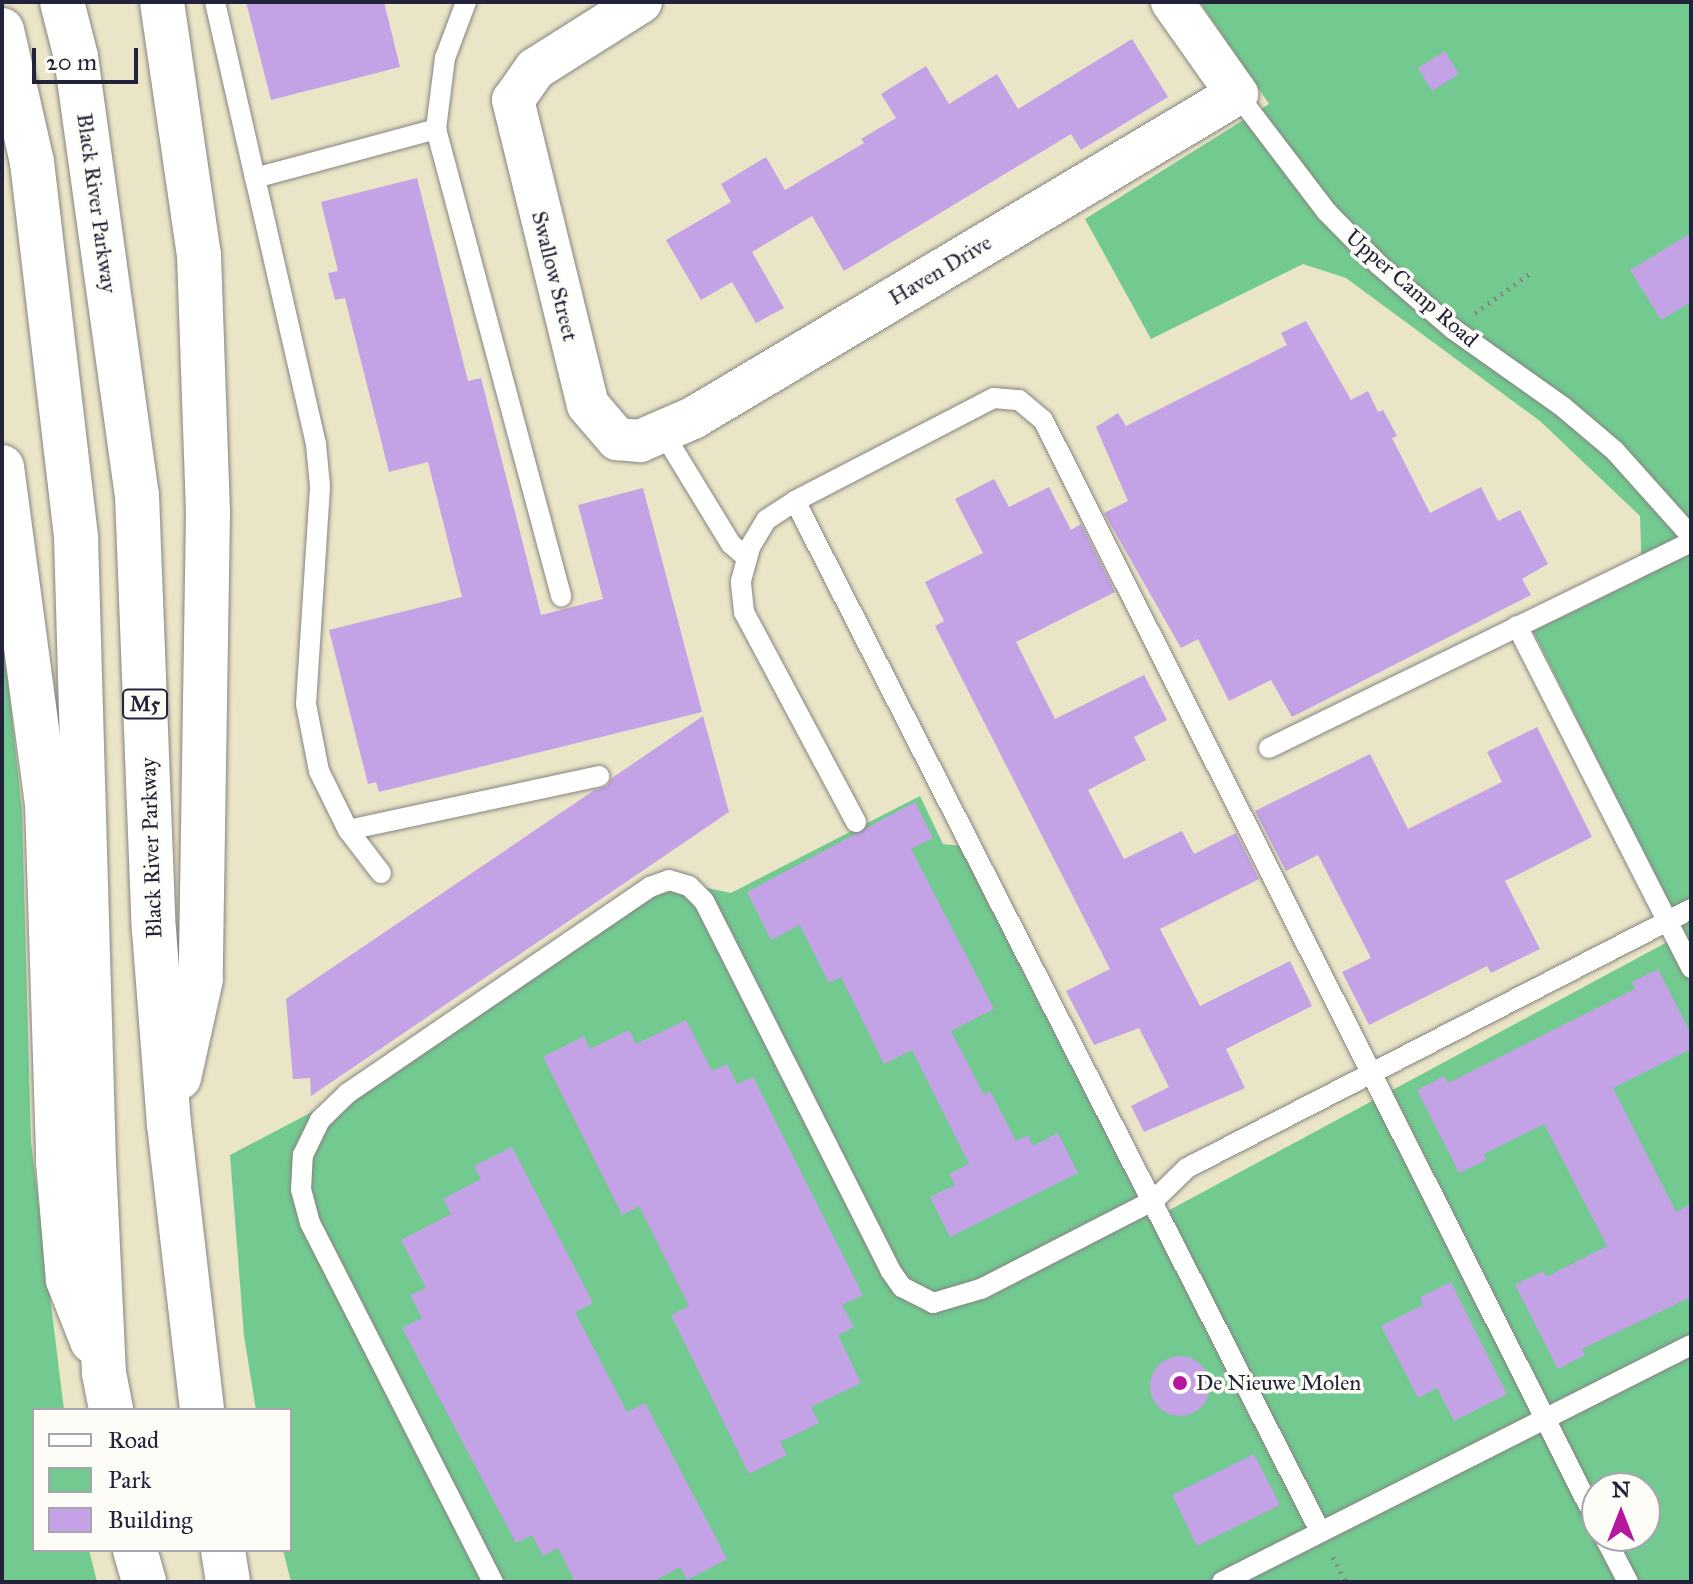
<!DOCTYPE html>
<html>
<head>
<meta charset="utf-8">
<style>
  body { margin:0 }
  #map { position:relative; width:1693px; height:1584px; overflow:hidden; background:#ebe5c7; font-family:"IM FELL Great Primer",serif }
  div>[style] { position:absolute }
  .green>* { inset:0; background:#72ca90 }
  .building>* { inset:0; background:#c3a2e5 }
  .round { border-radius:50% }
  .path>* { height:5px; margin-top:-2.5px; transform-origin:0; background:repeating-linear-gradient(90deg,#868481 0 2px,transparent 0 8px) }
  .roads { filter:drop-shadow(0 0 2px #868481) drop-shadow(0 0 2px #868481) }
  .service>* { height:20px; margin:-10px; padding:0 10px; transform-origin:10px; border-radius:10px; background:#fff }
  .minor>* { height:42px; margin:-21px; padding:0 21px; transform-origin:21px; border-radius:21px; background:#fff }
  .motorway>* { height:44px; margin:-22px; padding:0 22px; transform-origin:22px; border-radius:22px; background:#fff }
  .dots>* { width:22px; height:22px; translate:-50% -50%; box-sizing:border-box; border:4px solid #fdfcf7; border-radius:50% }
  span { translate:-50% -50%; white-space:nowrap; text-align:center; line-height:1.15; -webkit-text-stroke:7px #fdfcf7; paint-order:stroke }
  .shield-label span { padding:2px 6px; background:#fdfcf7; border:2px solid; border-radius:6px; -webkit-text-stroke-width:0 }
  .shield-label { font-size:20px; color:#22223b; font-weight:700 }
  .street-label { font-size:22px; color:#22223b }
  .poi-label { font-size:22px; color:#22223b }
  .left { translate:0 -50%; text-align:left }
  .frame { position:absolute; inset:0; border:4px solid #22223b; pointer-events:none }
  .legend { position:absolute; left:32px; top:1408px; width:260px; height:144px; box-sizing:border-box; background:#fdfcf7; border:2px solid #a5a5ac; margin:0; padding:10px 14px; list-style:none; font-size:24px; color:#22223b }
  .legend li { display:flex; align-items:center; gap:16px; height:40px }
  .legend b { width:40px; border:2px solid #a5a5ac }
  .north { position:absolute; left:1581px; top:1472px; width:80px; height:80px; box-sizing:border-box; background:#fdfcf7; border:2px solid #a5a5ac; border-radius:50%; rotate:0deg; font-size:22px; font-weight:700; line-height:32px; text-align:center; color:#22223b }
  .north::after { content:''; display:block; margin:auto; width:28px; height:36px; background:#b5179e; clip-path:polygon(50% 0,100% 100%,50% 72%,0 100%) }
  .scale { position:absolute; left:32px; top:48px; width:106px; height:36px; box-sizing:border-box; border:4px solid #22223b; border-top:0; padding-left:10px; font-size:24px; line-height:28px; white-space:nowrap; color:#22223b; -webkit-text-stroke:6px #fdfcf7; paint-order:stroke }
</style>
</head>
<body>
<div id="map">
  <div class="green">
    <div style="clip-path:polygon(evenodd,1200px 2px,1691px 2px,1691px 1582px,291px 1582px,283px 1550px,290px 1550px,290px 1410px,256px 1410px,244px 1336px,230px 1155px,348px 1093px,669px 880px,731px 893px,920px 796px,943px 844px,963px 846px,1151px 1220px,1684px 933px,1533px 631px,1642px 578px,1640px 516px,1540px 421px,1346px 278px,1303px 264px,1151px 339px,1085px 219px,1269px 104px,1200px 2px,1597px 1488px,1645px 1488px,1645px 1536px,1597px 1536px,1597px 1488px)"></div>
    <div style="clip-path:polygon(2px 630px,22px 809px,31px 1142px,64px 1410px,34px 1410px,34px 1550px,89px 1550px,97px 1582px,2px 1582px)"></div>
  </div>
  <div class="building">
    <div style="clip-path:polygon(246px 2px,384px 2px,400px 67px,271px 100px)"></div>
    <div style="clip-path:polygon(1132px 39px,1168px 97px,1081px 150px,1071px 134px,844px 271px,812px 216px,752px 252px,784px 308px,756px 323px,732px 282px,701px 300px,666px 240px,731px 202px,721px 184px,766px 157px,785px 190px,864px 143px,861px 139px,896px 118px,881px 94px,926px 66px,949px 104px,997px 74px,1018px 109px)"></div>
    <div style="clip-path:polygon(1445px 51px,1459px 74px,1432px 91px,1418px 68px)"></div>
    <div style="clip-path:polygon(417px 178px,468px 381px,481px 378px,541px 615px,603px 599px,578px 505px,643px 488px,702px 712px,379px 792px,376px 782px,368px 784px,329px 630px,462px 597px,428px 462px,389px 472px,345px 298px,335px 300px,328px 273px,338px 271px,321px 202px)"></div>
    <div style="clip-path:polygon(1691px 233px,1691px 302px,1661px 320px,1630px 270px)"></div>
    <div style="clip-path:polygon(1306px 321px,1351px 400px,1368px 391px,1378px 412px,1383px 410px,1397px 436px,1392px 438px,1430px 513px,1481px 487px,1498px 521px,1520px 510px,1548px 564px,1522px 579px,1531px 595px,1292px 717px,1271px 680px,1229px 701px,1198px 639px,1181px 648px,1104px 513px,1128px 501px,1096px 427px,1118px 413px,1126px 426px,1287px 345px,1281px 333px)"></div>
    <div style="clip-path:polygon(994px 479px,1009px 507px,1049px 487px,1071px 530px,1081px 524px,1115px 592px,1016px 642px,1055px 719px,1144px 675px,1167px 720px,1134px 737px,1146px 760px,1088px 790px,1124px 859px,1182px 831px,1194px 854px,1236px 833px,1259px 879px,1160px 929px,1200px 1006px,1290px 961px,1312px 1006px,1226px 1049px,1245px 1088px,1144px 1132px,1131px 1106px,1169px 1087px,1139px 1028px,1094px 1045px,1066px 991px,1110px 969px,935px 626px,944px 621px,925px 582px,983px 553px,955px 499px)"></div>
    <div style="clip-path:polygon(703px 716px,729px 812px,311px 1096px,310px 1078px,293px 1079px,286px 999px,593px 791px,607px 786px,612px 778px)"></div>
    <div style="clip-path:polygon(1537px 727px,1592px 837px,1505px 881px,1540px 949px,1491px 973px,1487px 966px,1369px 1025px,1342px 972px,1371px 958px,1318px 855px,1286px 871px,1255px 811px,1370px 754px,1408px 829px,1502px 782px,1487px 752px)"></div>
    <div style="clip-path:polygon(915px 802px,933px 838px,911px 849px,994px 1009px,951px 1031px,984px 1095px,990px 1091px,1016px 1141px,1028px 1135px,1033px 1146px,1058px 1133px,1078px 1173px,950px 1237px,930px 1197px,955px 1185px,949px 1174px,969px 1164px,912px 1050px,884px 1064px,841px 977px,829px 983px,800px 925px,771px 940px,747px 892px)"></div>
    <div style="clip-path:polygon(1658px 969px,1691px 1034px,1691px 1049px,1613px 1088px,1676px 1212px,1691px 1204px,1691px 1297px,1582px 1349px,1585px 1355px,1558px 1369px,1515px 1285px,1543px 1271px,1546px 1277px,1607px 1246px,1544px 1124px,1484px 1154px,1486px 1160px,1459px 1173px,1417px 1090px,1444px 1076px,1448px 1083px,1555px 1029px,1635px 989px,1632px 982px)"></div>
    <div style="clip-path:polygon(686px 1020px,712px 1071px,727px 1064px,737px 1084px,753px 1077px,863px 1295px,842px 1305px,854px 1327px,838px 1335px,861px 1383px,811px 1407px,819px 1423px,780px 1442px,787px 1455px,749px 1474px,671px 1315px,689px 1306px,639px 1206px,622px 1215px,543px 1057px,584px 1036px,590px 1049px,629px 1030px,636px 1044px)"></div>
    <div style="clip-path:polygon(512px 1147px,593px 1303px,575px 1312px,627px 1412px,645px 1403px,727px 1559px,687px 1580px,680px 1567px,652px 1582px,575px 1582px,558px 1548px,543px 1556px,532px 1535px,516px 1543px,402px 1328px,422px 1318px,410px 1295px,426px 1288px,401px 1240px,451px 1214px,443px 1199px,481px 1179px,474px 1166px)"></div>
    <div style="clip-path:polygon(1451px 1282px,1507px 1394px,1454px 1421px,1437px 1388px,1418px 1398px,1381px 1326px,1423px 1305px,1420px 1297px)"></div>
    <div class="round" style="left:1150px;top:1356px;width:60px;height:60px"></div>
    <div style="clip-path:polygon(1254px 1454px,1280px 1505px,1197px 1546px,1172px 1495px)"></div>
  </div>
  <div class="path">
    <div style="left:1475px;top:313px;width:67px;rotate:-35.8deg"></div>
    <div style="left:1333px;top:1557px;width:28px;rotate:63deg"></div>
  </div>
  <div class="roads">
    <div class="service">
      <div style="left:215px;top:2px;width:180px;rotate:77.2deg"></div>
      <div style="left:1237px;top:94px;width:147px;rotate:52.7deg"></div>
      <div style="left:1326px;top:211px;width:76px;rotate:45.5deg"></div>
      <div style="left:1379px;top:265px;width:98px;rotate:40.9deg"></div>
      <div style="left:1453px;top:329px;width:135px;rotate:35.3deg"></div>
      <div style="left:1563px;top:407px;width:68px;rotate:40.2deg"></div>
      <div style="left:1615px;top:451px;width:114px;rotate:48.2deg"></div>
      <div style="left:436px;top:129px;width:484px;rotate:75deg"></div>
      <div style="left:662px;top:431px;width:132px;rotate:58.6deg"></div>
      <div style="left:731px;top:544px;width:21px;rotate:41deg"></div>
      <div style="left:795px;top:501px;width:1156px;rotate:62.99deg"></div>
      <div style="left:1517px;top:626px;width:384px;rotate:63deg"></div>
      <div style="left:1269px;top:748px;width:470px;rotate:-26deg"></div>
      <div style="left:856px;top:822px;width:238px;rotate:-118.1deg"></div>
      <div style="left:744px;top:612px;width:31px;rotate:-96deg"></div>
      <div style="left:741px;top:581px;width:35px;rotate:-75deg"></div>
      <div style="left:750px;top:547px;width:31px;rotate:-59deg"></div>
      <div style="left:766px;top:520px;width:35px;rotate:-33deg"></div>
      <div style="left:795px;top:501px;width:224px;rotate:-27.4deg"></div>
      <div style="left:994px;top:398px;width:25px;rotate:5deg"></div>
      <div style="left:1019px;top:400px;width:31px;rotate:40deg"></div>
      <div style="left:1043px;top:420px;width:1233px;rotate:63.31deg"></div>
      <div style="left:348px;top:830px;width:257px;rotate:-12.1deg"></div>
      <div style="left:381px;top:873px;width:54px;rotate:-127.5deg"></div>
      <div style="left:348px;top:830px;width:66px;rotate:-116.2deg"></div>
      <div style="left:319px;top:771px;width:68px;rotate:-101deg"></div>
      <div style="left:306px;top:704px;width:218px;rotate:-86.3deg"></div>
      <div style="left:320px;top:486px;width:42px;rotate:-95.4deg"></div>
      <div style="left:316px;top:444px;width:273px;rotate:-102.9deg"></div>
      <div style="left:255px;top:178px;width:188px;rotate:-15.1deg"></div>
      <div style="left:436px;top:129px;width:72px;rotate:-82.8deg"></div>
      <div style="left:445px;top:58px;width:60px;rotate:-69.4deg"></div>
      <div style="left:1604px;top:1536px;width:52px;rotate:62.4deg"></div>
      <div style="left:493px;top:1582px;width:403px;rotate:-117deg"></div>
      <div style="left:310px;top:1223px;width:34px;rotate:-105deg"></div>
      <div style="left:301px;top:1190px;width:35px;rotate:-87deg"></div>
      <div style="left:303px;top:1155px;width:39px;rotate:-64deg"></div>
      <div style="left:320px;top:1120px;width:39px;rotate:-44deg"></div>
      <div style="left:348px;top:1093px;width:366px;rotate:-34.3deg"></div>
      <div style="left:650px;top:887px;width:20px;rotate:-20deg"></div>
      <div style="left:669px;top:880px;width:21px;rotate:17deg"></div>
      <div style="left:689px;top:886px;width:21px;rotate:45deg"></div>
      <div style="left:704px;top:901px;width:413px;rotate:63.2deg"></div>
      <div style="left:890px;top:1270px;width:21px;rotate:55deg"></div>
      <div style="left:902px;top:1287px;width:35px;rotate:27deg"></div>
      <div style="left:933px;top:1303px;width:50px;rotate:-16.3deg"></div>
      <div style="left:981px;top:1289px;width:195px;rotate:-27.2deg"></div>
      <div style="left:1154px;top:1200px;width:46px;rotate:-44.1deg"></div>
      <div style="left:1187px;top:1168px;width:567px;rotate:-27.2deg"></div>
      <div style="left:1222px;top:1582px;width:525px;rotate:-26.81deg"></div>
    </div>
    <div class="minor">
      <div style="left:641px;top:2px;width:125px;rotate:147.7deg"></div>
      <div style="left:535px;top:69px;width:38px;rotate:125deg"></div>
      <div style="left:513px;top:100px;width:314px;rotate:76.2deg"></div>
      <div style="left:588px;top:405px;width:45px;rotate:49.5deg"></div>
      <div style="left:617px;top:439px;width:23px;rotate:5deg"></div>
      <div style="left:640px;top:441px;width:58px;rotate:-23.5deg"></div>
      <div style="left:693px;top:418px;width:633px;rotate:-30.78deg"></div>
      <div style="left:1237px;top:94px;width:113px;rotate:-125.2deg"></div>
    </div>
    <div class="motorway">
      <div style="left:62px;top:2px;width:57px;rotate:75.7deg"></div>
      <div style="left:76px;top:57px;width:442px;rotate:82.1deg"></div>
      <div style="left:137px;top:495px;width:435px;rotate:87.8deg"></div>
      <div style="left:154px;top:930px;width:195px;rotate:85.6deg"></div>
      <div style="left:169px;top:1124px;width:288px;rotate:83.4deg"></div>
      <div style="left:162px;top:2px;width:256px;rotate:81.7deg"></div>
      <div style="left:199px;top:255px;width:257px;rotate:88deg"></div>
      <div style="left:208px;top:512px;width:467px;rotate:90.9deg"></div>
      <div style="left:201px;top:979px;width:101px;rotate:102.5deg"></div>
      <div style="left:2px;top:30px;width:135px;rotate:77.2deg"></div>
      <div style="left:32px;top:162px;width:378px;rotate:83.3deg"></div>
      <div style="left:76px;top:537px;width:625px;rotate:88.35deg"></div>
      <div style="left:94px;top:1162px;width:211px;rotate:87.3deg"></div>
      <div style="left:104px;top:1373px;width:38px;rotate:79deg"></div>
      <div style="left:2px;top:467px;width:339px;rotate:82.4deg"></div>
      <div style="left:47px;top:803px;width:359px;rotate:88.2deg"></div>
      <div style="left:58px;top:1162px;width:118px;rotate:85.2deg"></div>
      <div style="left:68px;top:1280px;width:66px;rotate:68.5deg"></div>
      <div style="left:135px;top:1550px;width:33px;rotate:74deg"></div>
      <div style="left:223px;top:1550px;width:32px;rotate:81deg"></div>
    </div>
  </div>
  <div class="dots">
    <div style="left:1180px;top:1383px;background:#b5179e"></div>
  </div>
  <div class="shield-label">
    <span style="left:145px;top:704px">M5</span>
  </div>
  <div class="street-label">
    <span style="left:97px;top:203px;rotate:82deg">Black River Parkway</span>
    <span style="left:940px;top:270px;rotate:-31deg">Haven Drive</span>
    <span style="left:555px;top:276px;rotate:76deg">Swallow Street</span>
    <span style="left:1412px;top:288px;rotate:41deg">Upper Camp Road</span>
    <span style="left:151px;top:848px;rotate:-92deg">Black River Parkway</span>
  </div>
  <div class="poi-label">
    <span class="left" style="left:1196px;top:1383px">De Nieuwe Molen</span>
  </div>
  <div class="frame"></div>
  <ul class="legend">
  <li><b style="height:10px;background:#fff"></b>Road</li>
  <li><b style="height:22px;background:#72ca90"></b>Park</li>
  <li><b style="height:22px;background:#c3a2e5"></b>Building</li>
  </ul>
  <div class="north">N</div>
  <div class="scale">20 m</div>
</div>
</body>
</html>
